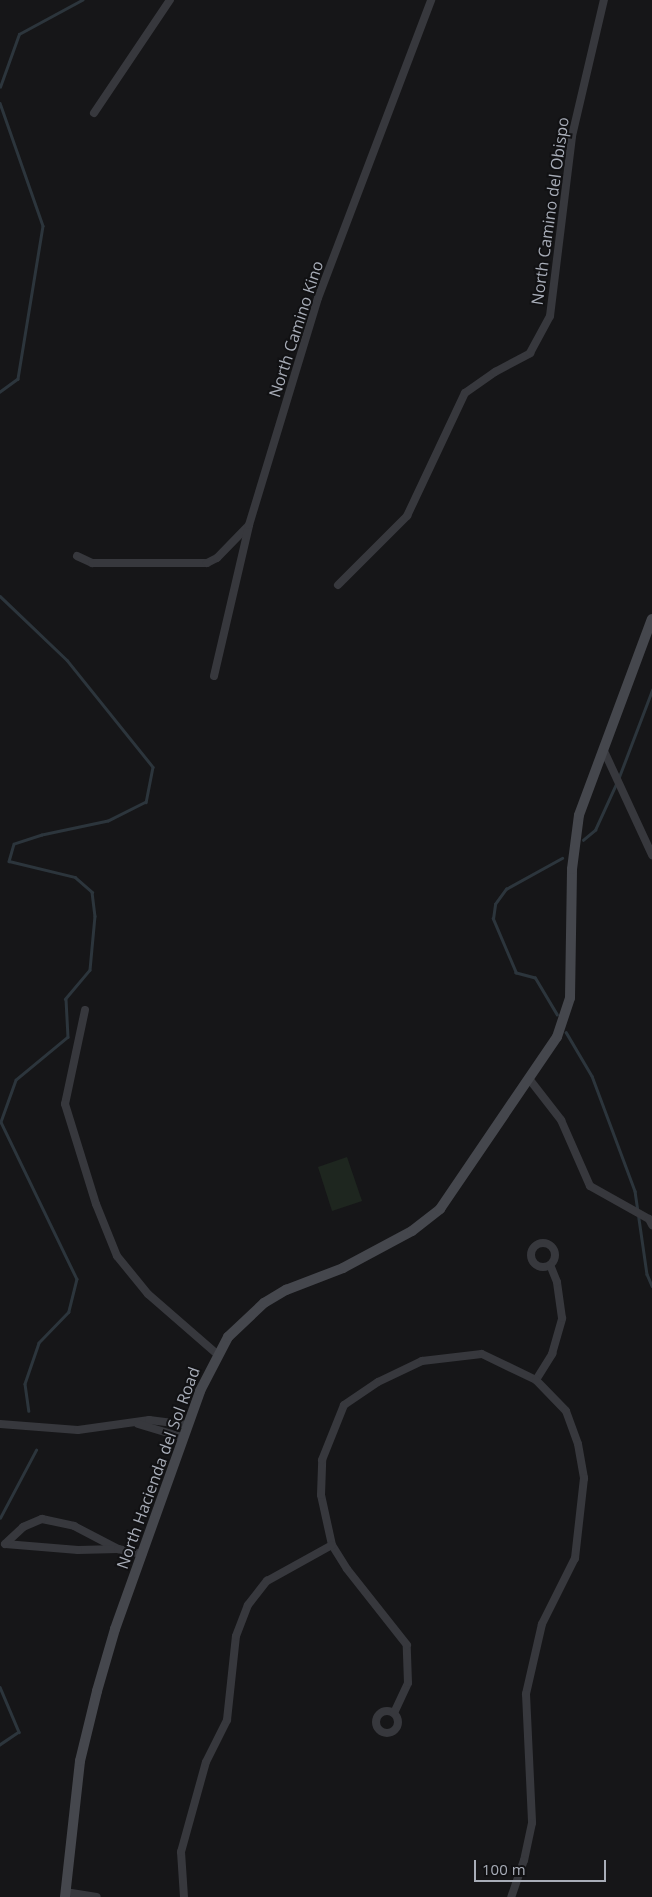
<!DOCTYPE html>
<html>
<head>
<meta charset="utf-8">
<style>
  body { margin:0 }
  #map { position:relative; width:652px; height:1897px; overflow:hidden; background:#161618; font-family:"Open Sans",sans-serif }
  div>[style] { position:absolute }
  .green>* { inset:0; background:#1e261f }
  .stream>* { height:2.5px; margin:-1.25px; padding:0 1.25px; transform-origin:1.25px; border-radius:1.25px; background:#2c353c }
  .street>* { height:8px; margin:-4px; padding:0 4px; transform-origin:4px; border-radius:4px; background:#37383d }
  .street>.ring { margin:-4px; padding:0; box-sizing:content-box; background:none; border:8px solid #37383d; border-radius:50% }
  .secondary>* { height:10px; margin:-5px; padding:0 5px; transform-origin:5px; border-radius:5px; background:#45474d }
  span { translate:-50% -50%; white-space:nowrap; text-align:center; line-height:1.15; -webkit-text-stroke:4px #111113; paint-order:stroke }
  .street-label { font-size:16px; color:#a8adb8 }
  .scale { position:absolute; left:474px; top:1860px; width:132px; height:22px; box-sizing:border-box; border:2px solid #a8adb8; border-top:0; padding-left:6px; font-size:15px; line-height:18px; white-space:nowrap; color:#a8adb8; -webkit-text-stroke:4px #111113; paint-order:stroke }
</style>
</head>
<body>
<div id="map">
  <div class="green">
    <div style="clip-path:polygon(347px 1157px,362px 1201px,332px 1211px,318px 1167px)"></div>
  </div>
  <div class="stream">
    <div style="left:0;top:87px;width:56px;rotate:-70.3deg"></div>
    <div style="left:19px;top:34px;width:72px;rotate:-28.4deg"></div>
    <div style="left:0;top:103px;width:130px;rotate:70.7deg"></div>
    <div style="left:43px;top:226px;width:155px;rotate:99.3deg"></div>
    <div style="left:18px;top:379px;width:22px;rotate:144deg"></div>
    <div style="left:0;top:596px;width:93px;rotate:43.7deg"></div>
    <div style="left:67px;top:660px;width:137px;rotate:51.2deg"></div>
    <div style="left:153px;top:767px;width:36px;rotate:101deg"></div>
    <div style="left:146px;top:802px;width:42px;rotate:153.4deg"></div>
    <div style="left:108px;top:821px;width:67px;rotate:168deg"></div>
    <div style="left:42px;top:835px;width:29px;rotate:162deg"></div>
    <div style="left:14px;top:844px;width:18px;rotate:106deg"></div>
    <div style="left:9px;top:861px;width:68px;rotate:13.6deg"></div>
    <div style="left:75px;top:877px;width:23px;rotate:41deg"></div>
    <div style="left:92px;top:892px;width:24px;rotate:83deg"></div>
    <div style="left:95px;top:916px;width:54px;rotate:95.3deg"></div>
    <div style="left:90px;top:970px;width:38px;rotate:130deg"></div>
    <div style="left:66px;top:999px;width:38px;rotate:87deg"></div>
    <div style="left:68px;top:1037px;width:67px;rotate:140.4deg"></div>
    <div style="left:16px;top:1080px;width:45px;rotate:109.7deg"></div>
    <div style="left:1px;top:1122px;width:174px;rotate:64.2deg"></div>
    <div style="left:77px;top:1279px;width:34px;rotate:104deg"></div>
    <div style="left:69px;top:1312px;width:43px;rotate:134.1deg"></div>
    <div style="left:39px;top:1343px;width:43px;rotate:108.9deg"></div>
    <div style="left:25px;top:1384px;width:27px;rotate:82deg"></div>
    <div style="left:619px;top:777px;width:93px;rotate:-69.2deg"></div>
    <div style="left:583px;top:840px;width:16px;rotate:-40deg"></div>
    <div style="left:595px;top:830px;width:53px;rotate:-65.4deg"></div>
    <div style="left:557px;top:1015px;width:43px;rotate:-120.7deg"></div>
    <div style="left:535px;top:978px;width:20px;rotate:-165deg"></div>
    <div style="left:516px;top:973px;width:59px;rotate:-113.1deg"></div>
    <div style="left:493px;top:919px;width:15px;rotate:-82deg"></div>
    <div style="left:495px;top:904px;width:19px;rotate:-54deg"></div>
    <div style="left:506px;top:889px;width:64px;rotate:-29deg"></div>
    <div style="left:566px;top:1032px;width:51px;rotate:59.4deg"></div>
    <div style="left:592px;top:1076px;width:123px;rotate:69.5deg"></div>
    <div style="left:635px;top:1191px;width:84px;rotate:81.8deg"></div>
    <div style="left:647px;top:1274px;width:13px;rotate:67deg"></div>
    <div style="left:0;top:1518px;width:77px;rotate:-62.1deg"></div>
    <div style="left:0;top:1687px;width:49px;rotate:67.1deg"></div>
    <div style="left:19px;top:1732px;width:23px;rotate:146deg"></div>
  </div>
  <div class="street">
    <div style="left:94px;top:113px;width:136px;rotate:-56.1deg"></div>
    <div style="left:77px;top:556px;width:17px;rotate:25deg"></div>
    <div style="left:92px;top:563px;width:115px"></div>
    <div style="left:207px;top:563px;width:11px;rotate:-27deg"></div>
    <div style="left:217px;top:558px;width:45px;rotate:-45.9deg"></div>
    <div style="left:338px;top:585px;width:98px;rotate:-45deg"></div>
    <div style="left:407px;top:516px;width:136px;rotate:-64.8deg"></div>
    <div style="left:465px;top:393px;width:37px;rotate:-35deg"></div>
    <div style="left:495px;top:372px;width:40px;rotate:-28deg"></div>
    <div style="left:530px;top:353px;width:42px;rotate:-61.6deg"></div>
    <div style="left:550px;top:316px;width:181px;rotate:-83deg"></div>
    <div style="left:572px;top:136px;width:140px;rotate:-76.8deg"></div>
    <div style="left:214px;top:676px;width:155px;rotate:-76.9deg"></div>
    <div style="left:249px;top:525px;width:237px;rotate:-73.1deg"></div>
    <div style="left:318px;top:298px;width:319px;rotate:-69.2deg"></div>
    <div style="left:604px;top:751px;width:115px;rotate:65.2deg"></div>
    <div style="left:85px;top:1010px;width:96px;rotate:102deg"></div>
    <div style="left:65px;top:1104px;width:105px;rotate:72.8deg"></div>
    <div style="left:96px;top:1204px;width:56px;rotate:68deg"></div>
    <div style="left:117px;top:1256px;width:49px;rotate:50.8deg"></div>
    <div style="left:148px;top:1294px;width:91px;rotate:41deg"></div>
    <div style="left:530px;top:1080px;width:51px;rotate:52.2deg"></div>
    <div style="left:561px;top:1120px;width:72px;rotate:66.3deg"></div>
    <div style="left:590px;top:1186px;width:68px;rotate:29.2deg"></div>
    <div style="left:649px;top:1219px;width:7px;rotate:63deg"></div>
    <div class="ring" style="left:531px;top:1243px;width:16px;height:16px"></div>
    <div style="left:536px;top:1380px;width:31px;rotate:-58deg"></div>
    <div style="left:552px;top:1354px;width:37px;rotate:-74deg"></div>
    <div style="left:562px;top:1318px;width:36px;rotate:-98deg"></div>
    <div style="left:557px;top:1282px;width:18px;rotate:-112deg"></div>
    <div style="left:0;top:1424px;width:78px;rotate:4.4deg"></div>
    <div style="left:78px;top:1430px;width:72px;rotate:-8deg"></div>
    <div style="left:149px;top:1420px;width:38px;rotate:7deg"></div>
    <div style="left:138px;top:1424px;width:46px;rotate:16.5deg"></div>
    <div style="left:42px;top:1519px;width:33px;rotate:12deg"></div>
    <div style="left:74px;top:1526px;width:50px;rotate:27.6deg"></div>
    <div style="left:118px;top:1549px;width:40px;rotate:178.6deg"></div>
    <div style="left:78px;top:1550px;width:73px;rotate:-175.3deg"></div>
    <div style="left:5px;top:1544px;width:25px;rotate:-43deg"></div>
    <div style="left:23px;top:1527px;width:21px;rotate:-23deg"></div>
    <div style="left:118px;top:1549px;width:25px;rotate:12deg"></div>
    <div class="ring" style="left:376px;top:1711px;width:14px;height:14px"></div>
    <div style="left:394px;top:1713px;width:33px;rotate:-65deg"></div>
    <div style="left:408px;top:1683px;width:38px;rotate:-92deg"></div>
    <div style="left:407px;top:1645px;width:97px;rotate:-128.3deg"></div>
    <div style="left:347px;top:1569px;width:28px;rotate:-122deg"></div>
    <div style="left:332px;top:1545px;width:51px;rotate:-102.4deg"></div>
    <div style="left:321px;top:1495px;width:35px;rotate:-88deg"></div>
    <div style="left:322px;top:1460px;width:59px;rotate:-68.2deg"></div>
    <div style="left:344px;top:1405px;width:41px;rotate:-34.1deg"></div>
    <div style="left:378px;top:1382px;width:49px;rotate:-25.5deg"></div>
    <div style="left:422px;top:1361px;width:60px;rotate:-6.7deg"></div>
    <div style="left:482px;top:1354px;width:60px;rotate:25.7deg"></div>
    <div style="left:536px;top:1380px;width:43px;rotate:45.9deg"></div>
    <div style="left:566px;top:1411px;width:35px;rotate:70deg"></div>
    <div style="left:578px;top:1444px;width:35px;rotate:80deg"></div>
    <div style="left:584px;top:1478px;width:81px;rotate:96.4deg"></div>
    <div style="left:575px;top:1558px;width:74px;rotate:116.6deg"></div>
    <div style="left:542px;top:1624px;width:72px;rotate:102.9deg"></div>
    <div style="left:526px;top:1694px;width:129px;rotate:87.3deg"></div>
    <div style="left:532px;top:1823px;width:38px;rotate:102deg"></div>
    <div style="left:524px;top:1860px;width:39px;rotate:109deg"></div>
    <div style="left:65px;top:1892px;width:32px;rotate:9deg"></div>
    <div style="left:184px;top:1897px;width:45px;rotate:-93.8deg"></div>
    <div style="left:181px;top:1852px;width:93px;rotate:-74.5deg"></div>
    <div style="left:206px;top:1762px;width:47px;rotate:-63.4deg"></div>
    <div style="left:227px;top:1720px;width:84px;rotate:-83.9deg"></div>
    <div style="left:236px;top:1636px;width:33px;rotate:-69deg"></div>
    <div style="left:248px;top:1605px;width:31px;rotate:-52deg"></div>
    <div style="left:267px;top:1581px;width:74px;rotate:-29deg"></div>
  </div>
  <div class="secondary">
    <div style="left:65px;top:1897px;width:137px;rotate:-83.7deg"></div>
    <div style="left:80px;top:1761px;width:72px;rotate:-76.3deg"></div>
    <div style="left:97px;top:1691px;width:65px;rotate:-73.8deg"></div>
    <div style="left:115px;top:1629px;width:253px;rotate:-70.3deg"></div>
    <div style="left:200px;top:1391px;width:61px;rotate:-62.6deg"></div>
    <div style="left:228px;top:1337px;width:50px;rotate:-43.4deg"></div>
    <div style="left:264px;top:1303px;width:26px;rotate:-31deg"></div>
    <div style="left:286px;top:1290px;width:61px;rotate:-21.1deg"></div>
    <div style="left:343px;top:1268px;width:78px;rotate:-28.2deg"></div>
    <div style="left:412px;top:1231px;width:36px;rotate:-38deg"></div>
    <div style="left:440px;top:1209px;width:208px;rotate:-55.8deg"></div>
    <div style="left:557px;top:1037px;width:41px;rotate:-71.6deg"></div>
    <div style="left:570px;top:998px;width:129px;rotate:-89.1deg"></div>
    <div style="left:572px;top:869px;width:54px;rotate:-82.6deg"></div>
    <div style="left:579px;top:815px;width:209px;rotate:-69.6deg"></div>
  </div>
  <div class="street-label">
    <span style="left:550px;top:211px;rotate:-82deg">North Camino del Obispo</span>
    <span style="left:296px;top:329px;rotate:-72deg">North Camino Kino</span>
    <span style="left:158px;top:1468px;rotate:-70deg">North Hacienda del Sol Road</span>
  </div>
  <div class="scale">100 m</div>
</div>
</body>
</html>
